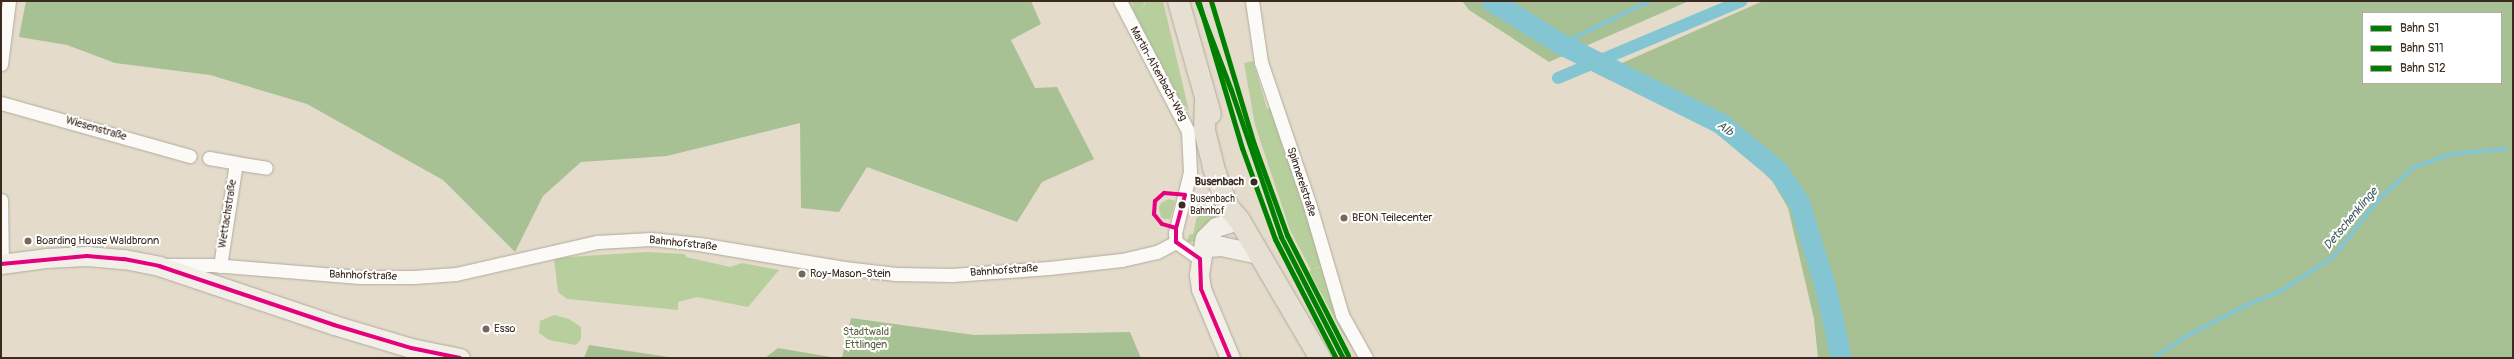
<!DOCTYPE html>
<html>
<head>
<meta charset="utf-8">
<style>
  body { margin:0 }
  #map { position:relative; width:2514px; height:359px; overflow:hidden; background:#e4dbca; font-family:Pangolin,sans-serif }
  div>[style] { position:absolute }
  .green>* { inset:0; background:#b7cf9c }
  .forest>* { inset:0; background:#a8c194 }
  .stream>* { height:3.5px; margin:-1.75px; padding:0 1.75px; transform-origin:1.75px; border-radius:1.75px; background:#83c5d3 }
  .canal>* { height:12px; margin:-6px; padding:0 6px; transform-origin:6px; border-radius:6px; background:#83c5d3 }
  .river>* { height:21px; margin:-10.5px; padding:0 10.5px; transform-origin:10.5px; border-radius:10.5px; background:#83c5d3 }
  .roads { filter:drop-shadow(0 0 1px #b1aa9e) drop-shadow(0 0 1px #b1aa9e) }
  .minor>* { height:13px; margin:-6.5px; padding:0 6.5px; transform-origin:6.5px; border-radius:6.5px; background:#fbfaf7 }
  .secondary>* { height:19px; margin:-9.5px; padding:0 9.5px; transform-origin:9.5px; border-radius:9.5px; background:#f2efe9 }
  .primary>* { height:21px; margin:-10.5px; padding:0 10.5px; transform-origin:10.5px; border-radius:10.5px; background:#e6e0d2 }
  .bus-1>* { height:4px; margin:-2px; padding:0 2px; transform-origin:2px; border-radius:2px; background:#e5007d }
  .rail-1>* { height:5px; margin:-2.5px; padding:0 2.5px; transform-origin:2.5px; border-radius:2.5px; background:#008000 }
  .rail-2>* { height:5px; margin:-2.5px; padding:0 2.5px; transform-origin:2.5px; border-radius:2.5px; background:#008000 }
  .rail-3>* { height:5px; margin:-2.5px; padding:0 2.5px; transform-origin:2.5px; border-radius:2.5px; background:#008000 }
  .dots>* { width:11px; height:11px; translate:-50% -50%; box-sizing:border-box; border:2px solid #fff; border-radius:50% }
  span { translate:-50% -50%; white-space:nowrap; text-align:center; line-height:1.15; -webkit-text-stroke:4px #fff; paint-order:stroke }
  .bus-label { font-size:10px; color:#3b2a1e }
  .left { translate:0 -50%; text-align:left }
  .street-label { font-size:11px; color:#3b2a1e }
  .stop-label { font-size:11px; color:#3b2a1e; font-weight:700 }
  .right { translate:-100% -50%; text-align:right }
  .poi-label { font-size:11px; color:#3b2a1e }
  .park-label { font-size:11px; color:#5a613d }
  .water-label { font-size:12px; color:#465d5f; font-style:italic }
  .frame { position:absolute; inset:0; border:2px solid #3b2a1e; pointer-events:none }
  .legend { position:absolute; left:2362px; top:12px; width:140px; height:72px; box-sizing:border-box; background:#fff; border:1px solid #b1aaa5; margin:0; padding:5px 7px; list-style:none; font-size:12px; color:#3b2a1e }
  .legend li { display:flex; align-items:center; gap:8px; height:20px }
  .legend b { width:20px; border:1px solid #b1aaa5 }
</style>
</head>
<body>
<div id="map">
  <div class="green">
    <div style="clip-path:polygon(1124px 1px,1131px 1px,1134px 13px,1132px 1px,1145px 1px,1142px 10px,1146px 1px,1163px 1px,1189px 111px,1172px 89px)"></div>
    <div style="clip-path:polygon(1253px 61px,1267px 109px,1273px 107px,1304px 205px,1322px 266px,1314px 269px,1323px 267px,1359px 358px,1343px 334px,1309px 271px,1311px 270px,1290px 230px,1255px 125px,1244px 63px)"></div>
    <div style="clip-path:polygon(1169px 199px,1175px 201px,1170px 219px,1164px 219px,1161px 217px,1159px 208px,1161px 203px)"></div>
    <div style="clip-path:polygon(1217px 201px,1218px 212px,1215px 220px,1196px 242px,1187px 242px,1189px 235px,1193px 234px,1197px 216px,1195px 214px)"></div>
    <div style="clip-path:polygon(646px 252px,685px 254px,686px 257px,730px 267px,742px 263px,779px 270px,748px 307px,697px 297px,678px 302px,678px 310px,567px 299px,558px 292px,554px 258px)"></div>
    <div style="clip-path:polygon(554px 315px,569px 319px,581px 327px,581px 339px,576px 345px,549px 340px,539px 333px,540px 321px)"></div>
  </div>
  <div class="forest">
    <div style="clip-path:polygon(26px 1px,1031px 1px,1041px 24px,1011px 40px,1035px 88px,1057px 87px,1094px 159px,1042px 182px,1017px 222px,867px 167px,839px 212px,801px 208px,800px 123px,667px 156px,581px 162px,543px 196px,515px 252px,443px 180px,307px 104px,210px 75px,115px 63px,67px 45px,19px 37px)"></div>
    <div style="clip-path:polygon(1462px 1px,1689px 1px,1549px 62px,1469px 10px)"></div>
    <div style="clip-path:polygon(evenodd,1763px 1px,2513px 1px,2513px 358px,1818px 358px,1814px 319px,1788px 208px,1773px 182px,1719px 129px,1597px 74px,1763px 1px,2363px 13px,2501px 13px,2501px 83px,2363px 83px,2363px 13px)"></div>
    <div style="clip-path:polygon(851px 318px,974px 335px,1130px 332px,1141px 358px,842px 358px)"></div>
    <div style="clip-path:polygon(589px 345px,675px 358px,676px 358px,584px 358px)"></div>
    <div style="clip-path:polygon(778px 348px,837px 358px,765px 358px)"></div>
  </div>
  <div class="stream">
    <div style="left:1561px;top:44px;width:99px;rotate:-25.8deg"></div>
    <div style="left:2153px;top:358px;width:38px;rotate:-33deg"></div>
    <div style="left:2185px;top:337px;width:68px;rotate:-27.3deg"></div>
    <div style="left:2245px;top:306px;width:39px;rotate:-23deg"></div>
    <div style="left:2281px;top:291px;width:62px;rotate:-33.2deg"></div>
    <div style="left:2333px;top:257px;width:74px;rotate:-51.6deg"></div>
    <div style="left:2379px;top:199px;width:47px;rotate:-42.4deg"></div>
    <div style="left:2414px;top:167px;width:40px;rotate:-18.9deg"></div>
    <div style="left:2452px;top:154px;width:54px;rotate:-5.3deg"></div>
  </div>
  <div class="canal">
    <div style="left:1558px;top:78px;width:199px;rotate:-22.8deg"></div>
  </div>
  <div class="river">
    <div style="left:1492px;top:1px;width:81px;rotate:31.9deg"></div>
    <div style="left:1561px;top:44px;width:178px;rotate:26.4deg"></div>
    <div style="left:1720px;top:123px;width:75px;rotate:39.6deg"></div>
    <div style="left:1778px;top:171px;width:37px;rotate:56deg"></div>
    <div style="left:1799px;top:202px;width:92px;rotate:72.9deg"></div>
    <div style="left:1826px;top:290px;width:70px;rotate:77.6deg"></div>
  </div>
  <div class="roads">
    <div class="minor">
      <div style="left:1120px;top:1px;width:147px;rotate:62.4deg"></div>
      <div style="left:1188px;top:131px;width:41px;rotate:87.2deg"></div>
      <div style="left:1190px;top:172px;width:63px;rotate:103.8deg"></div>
      <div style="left:1175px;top:233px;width:9px;rotate:84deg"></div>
      <div style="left:1252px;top:1px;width:62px;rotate:81.6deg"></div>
      <div style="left:1261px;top:62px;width:152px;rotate:71.2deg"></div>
      <div style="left:1310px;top:206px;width:114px;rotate:73.6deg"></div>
      <div style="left:1342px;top:315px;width:49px;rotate:60.8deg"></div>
      <div style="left:1px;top:64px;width:64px;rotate:-82.8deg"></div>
      <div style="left:1px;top:103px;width:196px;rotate:15.7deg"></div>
      <div style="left:209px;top:158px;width:27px;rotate:10deg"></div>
      <div style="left:1px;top:200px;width:64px;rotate:89.1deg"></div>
      <div style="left:1176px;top:242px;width:29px;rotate:35deg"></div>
      <div style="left:165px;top:265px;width:48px"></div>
      <div style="left:213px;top:265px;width:147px;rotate:4.7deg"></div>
      <div style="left:360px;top:277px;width:54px"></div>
      <div style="left:414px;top:277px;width:42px;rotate:-4.1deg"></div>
      <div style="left:456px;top:274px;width:145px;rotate:-12.8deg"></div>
      <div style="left:597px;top:242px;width:54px;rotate:-3.2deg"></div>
      <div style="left:651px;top:239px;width:48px;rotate:5.9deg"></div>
      <div style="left:699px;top:244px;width:147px;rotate:9.4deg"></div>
      <div style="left:844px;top:268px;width:52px;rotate:6.6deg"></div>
      <div style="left:896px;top:274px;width:56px;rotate:1deg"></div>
      <div style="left:952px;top:275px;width:97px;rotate:-4.1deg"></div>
      <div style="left:1049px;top:268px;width:73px;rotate:-6.3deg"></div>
      <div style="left:1122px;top:260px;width:36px;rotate:-13deg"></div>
      <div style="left:1157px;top:252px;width:21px;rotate:-28deg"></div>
      <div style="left:220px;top:266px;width:104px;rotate:-81.2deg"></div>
      <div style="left:236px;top:163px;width:30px;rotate:9deg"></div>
    </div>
    <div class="secondary">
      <div style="left:1208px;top:247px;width:13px;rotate:-4deg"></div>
      <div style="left:1221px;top:246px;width:38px;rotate:12deg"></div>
      <div style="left:1px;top:264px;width:45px;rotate:-7.6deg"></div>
      <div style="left:46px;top:258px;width:41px;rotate:-2.8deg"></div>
      <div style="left:87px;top:256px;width:37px;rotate:5deg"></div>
      <div style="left:124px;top:259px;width:36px;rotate:11deg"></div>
      <div style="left:159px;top:266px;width:185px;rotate:18.6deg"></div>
      <div style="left:334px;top:325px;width:80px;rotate:16.6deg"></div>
      <div style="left:411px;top:348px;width:50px;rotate:11.5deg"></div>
      <div style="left:1230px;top:358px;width:75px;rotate:-112.8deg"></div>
      <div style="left:1201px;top:289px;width:15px;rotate:-98deg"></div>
      <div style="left:1199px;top:274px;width:36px;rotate:-81deg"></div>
      <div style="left:1205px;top:238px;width:16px;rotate:-45deg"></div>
      <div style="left:1216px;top:227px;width:24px;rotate:-17deg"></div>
    </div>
    <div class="primary">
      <div style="left:1178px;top:1px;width:117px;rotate:74.2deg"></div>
      <div style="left:1205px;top:101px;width:29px;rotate:92deg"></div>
      <div style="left:1204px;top:130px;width:38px;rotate:76deg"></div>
      <div style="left:1213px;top:167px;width:41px;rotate:70.3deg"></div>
      <div style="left:1227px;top:206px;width:18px;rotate:49deg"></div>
      <div style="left:1239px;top:220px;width:160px;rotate:59.6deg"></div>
    </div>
  </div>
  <div class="bus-1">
    <div style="left:1164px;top:193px;width:21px;rotate:5deg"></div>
    <div style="left:1185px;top:195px;width:34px;rotate:105deg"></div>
    <div style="left:1176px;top:228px;width:15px;rotate:-164deg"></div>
    <div style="left:1162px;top:224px;width:13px;rotate:-129deg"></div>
    <div style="left:1154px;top:214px;width:13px;rotate:-86deg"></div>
    <div style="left:1155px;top:201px;width:12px;rotate:-42deg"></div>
    <div style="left:1176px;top:228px;width:14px;rotate:90deg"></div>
    <div style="left:1176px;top:242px;width:29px;rotate:35deg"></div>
    <div style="left:1200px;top:259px;width:30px;rotate:88deg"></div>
    <div style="left:1201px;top:289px;width:75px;rotate:67.2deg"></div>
    <div style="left:1px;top:264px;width:86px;rotate:-5.3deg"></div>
    <div style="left:87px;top:256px;width:37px;rotate:5deg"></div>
    <div style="left:124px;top:259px;width:36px;rotate:11deg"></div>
    <div style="left:159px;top:266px;width:185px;rotate:18.6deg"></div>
    <div style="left:334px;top:325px;width:80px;rotate:16.6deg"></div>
    <div style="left:411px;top:348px;width:50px;rotate:11.5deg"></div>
  </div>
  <div class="rail-1">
    <div style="left:1197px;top:1px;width:95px;rotate:69.1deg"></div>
    <div style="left:1231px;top:90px;width:155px;rotate:71.2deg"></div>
    <div style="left:1281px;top:237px;width:136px;rotate:62.9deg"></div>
  </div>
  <div class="rail-2">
    <div style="left:1199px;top:3px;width:151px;rotate:73.5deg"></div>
    <div style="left:1242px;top:148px;width:97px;rotate:70.1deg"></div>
    <div style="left:1275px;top:239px;width:134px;rotate:62.9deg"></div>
  </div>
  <div class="rail-3">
    <div style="left:1211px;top:1px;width:149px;rotate:73.3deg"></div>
    <div style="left:1254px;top:144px;width:97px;rotate:70.1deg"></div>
    <div style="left:1287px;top:235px;width:135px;rotate:63.1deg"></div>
  </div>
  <div class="dots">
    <div style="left:1254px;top:182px;background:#3b2a1e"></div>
    <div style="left:1182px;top:205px;background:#3b2a1e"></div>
    <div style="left:1344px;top:218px;background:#76685a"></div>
    <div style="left:28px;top:241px;background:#76685a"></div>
    <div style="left:802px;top:274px;background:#76685a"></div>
    <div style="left:486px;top:329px;background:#76685a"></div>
  </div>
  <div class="bus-label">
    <span class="left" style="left:1190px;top:205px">Busenbach<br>Bahnhof</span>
  </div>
  <div class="street-label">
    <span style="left:1158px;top:74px;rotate:61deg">Martin-Altenbach-Weg</span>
    <span style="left:96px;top:129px;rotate:16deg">Wiesenstraße</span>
    <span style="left:1301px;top:182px;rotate:72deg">Spinnereistraße</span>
    <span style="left:228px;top:214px;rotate:-81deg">Wettachstraße</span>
    <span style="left:683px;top:244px;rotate:6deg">Bahnhofstraße</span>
    <span style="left:1004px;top:271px;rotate:-4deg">Bahnhofstraße</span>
    <span style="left:363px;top:276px;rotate:2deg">Bahnhofstraße</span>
  </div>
  <div class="stop-label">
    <span class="right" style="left:1244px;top:182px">Busenbach</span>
  </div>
  <div class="poi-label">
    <span class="left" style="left:1352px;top:218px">BEON Teilecenter</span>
    <span class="left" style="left:36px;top:241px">Boarding House Waldbronn</span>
    <span class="left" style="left:810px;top:274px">Roy-Mason-Stein</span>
    <span class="left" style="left:494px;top:329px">Esso</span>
  </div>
  <div class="park-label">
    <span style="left:866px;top:339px">Stadtwald<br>Ettlingen</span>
  </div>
  <div class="water-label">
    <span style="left:1725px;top:129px;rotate:36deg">Alb</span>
    <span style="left:2351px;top:219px;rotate:-50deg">Detschenklinge</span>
  </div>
  <div class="frame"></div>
  <ul class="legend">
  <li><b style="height:5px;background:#008000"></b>Bahn S1</li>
  <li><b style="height:5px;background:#008000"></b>Bahn S11</li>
  <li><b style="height:5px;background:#008000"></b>Bahn S12</li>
  </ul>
</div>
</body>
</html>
